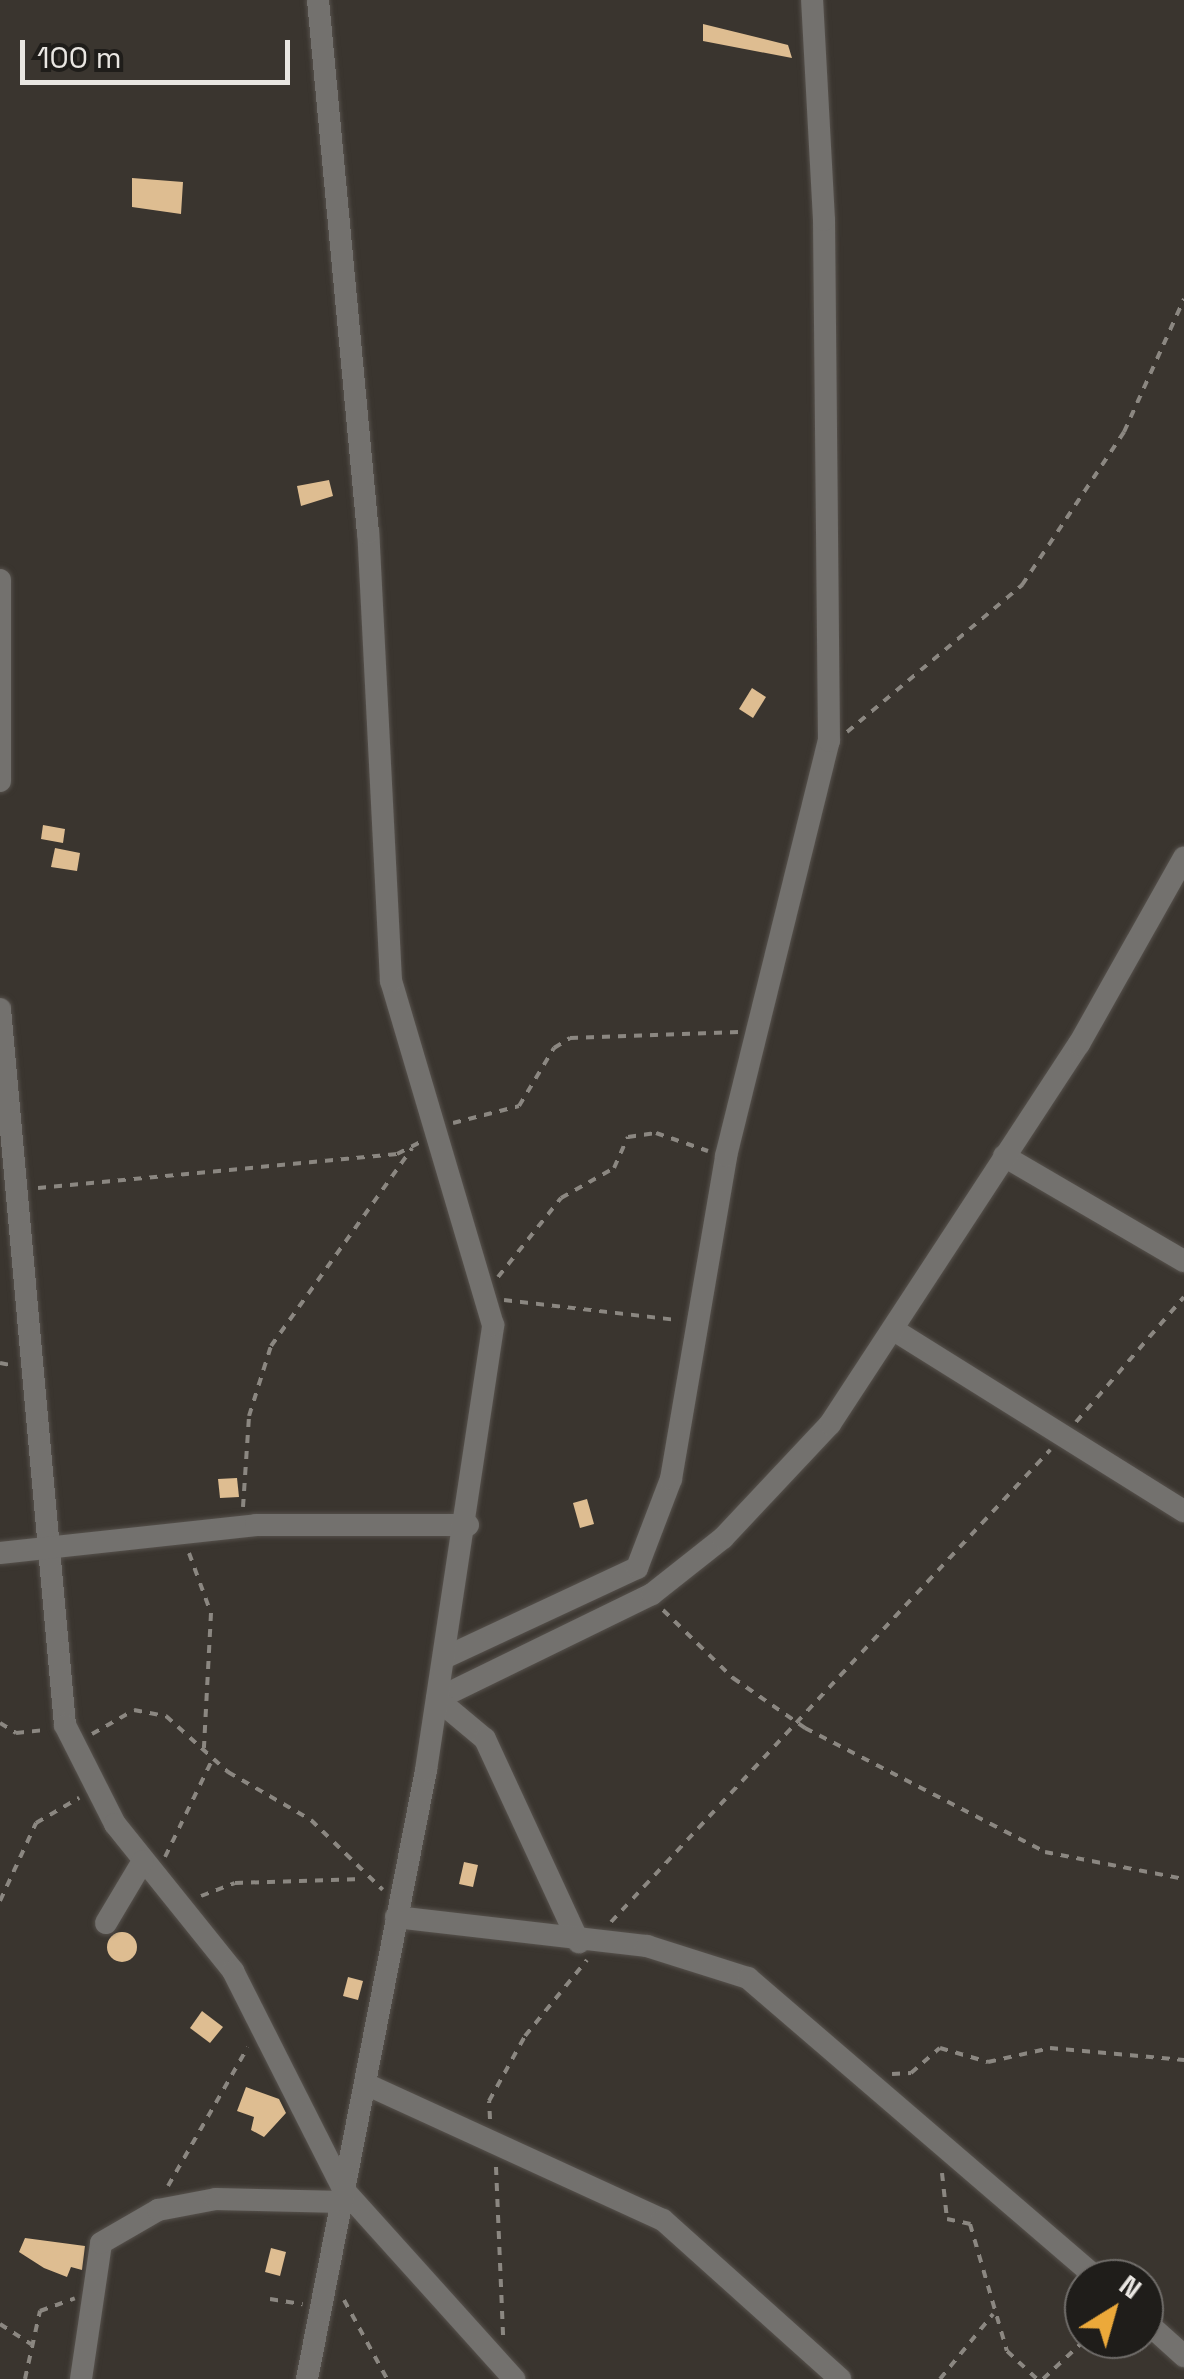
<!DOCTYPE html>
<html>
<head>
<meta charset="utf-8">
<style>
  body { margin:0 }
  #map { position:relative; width:1184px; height:2379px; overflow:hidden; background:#3a352f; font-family:"Space Grotesk",sans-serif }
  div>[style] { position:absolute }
  .building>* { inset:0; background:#debd91 }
  .round { border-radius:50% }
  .path>* { height:4px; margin-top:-2px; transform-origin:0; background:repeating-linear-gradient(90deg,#8b8781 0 8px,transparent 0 16px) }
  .roads { filter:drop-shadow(0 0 2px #56514c) drop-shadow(0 0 2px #56514c) }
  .minor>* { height:22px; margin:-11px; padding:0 11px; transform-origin:11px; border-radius:11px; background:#73716e }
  span { translate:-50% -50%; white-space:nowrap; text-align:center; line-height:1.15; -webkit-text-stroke:10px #1f1d1a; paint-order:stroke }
  .north { position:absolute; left:1064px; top:2259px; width:100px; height:100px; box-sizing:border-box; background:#1f1d1a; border:2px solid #706d6a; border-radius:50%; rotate:37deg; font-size:28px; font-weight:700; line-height:40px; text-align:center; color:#e9e6e2 }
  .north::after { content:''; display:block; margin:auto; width:35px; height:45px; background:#eca93a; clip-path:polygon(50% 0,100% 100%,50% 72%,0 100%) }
  .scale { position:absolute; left:20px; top:40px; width:270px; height:45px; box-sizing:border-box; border:5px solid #e9e6e2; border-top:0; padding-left:12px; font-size:30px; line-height:35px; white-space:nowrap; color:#e9e6e2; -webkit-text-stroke:8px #1f1d1a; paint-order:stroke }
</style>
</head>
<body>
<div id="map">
  <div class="building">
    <div style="clip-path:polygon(703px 24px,788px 45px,792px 58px,703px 41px)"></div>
    <div style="clip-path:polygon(132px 178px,183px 182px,181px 214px,132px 207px)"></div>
    <div style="clip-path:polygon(329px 480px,333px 496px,301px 506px,297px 486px)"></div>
    <div style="clip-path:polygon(752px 688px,766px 697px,753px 718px,739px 709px)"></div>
    <div style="clip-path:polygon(43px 825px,65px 829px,63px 843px,41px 839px)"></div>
    <div style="clip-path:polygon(55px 848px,80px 853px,77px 871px,51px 867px)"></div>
    <div style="clip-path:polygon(237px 1478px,239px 1497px,220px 1498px,218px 1479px)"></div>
    <div style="clip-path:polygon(587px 1499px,594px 1524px,580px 1528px,573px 1503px)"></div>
    <div style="clip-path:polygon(464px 1862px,478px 1865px,473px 1887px,459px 1884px)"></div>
    <div class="round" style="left:107px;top:1932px;width:30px;height:30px"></div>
    <div style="clip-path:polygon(348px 1977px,363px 1981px,358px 2000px,343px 1996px)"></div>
    <div style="clip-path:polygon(202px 2011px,223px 2027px,210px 2043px,190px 2028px)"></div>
    <div style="clip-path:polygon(246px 2087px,279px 2099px,286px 2113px,264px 2137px,251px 2130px,254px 2117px,237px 2111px)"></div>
    <div style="clip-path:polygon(25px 2238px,85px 2246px,82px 2270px,71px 2267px,67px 2277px,44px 2268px,19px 2252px)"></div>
    <div style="clip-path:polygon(271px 2248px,286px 2252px,280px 2276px,265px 2272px)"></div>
  </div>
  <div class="path">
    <div style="left:847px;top:732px;width:229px;rotate:-40deg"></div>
    <div style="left:1022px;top:585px;width:184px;rotate:-56.3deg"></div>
    <div style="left:1124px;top:432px;width:146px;rotate:-65.7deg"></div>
    <div style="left:453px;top:1123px;width:68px;rotate:-14.4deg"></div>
    <div style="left:519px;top:1106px;width:68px;rotate:-58.9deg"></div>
    <div style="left:554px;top:1048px;width:19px;rotate:-32deg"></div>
    <div style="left:570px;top:1038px;width:169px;rotate:-2deg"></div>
    <div style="left:38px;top:1188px;width:361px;rotate:-5.4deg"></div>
    <div style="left:397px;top:1154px;width:25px;rotate:-27deg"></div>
    <div style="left:498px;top:1277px;width:101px;rotate:-51.4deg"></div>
    <div style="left:561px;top:1198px;width:61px;rotate:-29.5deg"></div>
    <div style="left:614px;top:1168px;width:34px;rotate:-66deg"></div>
    <div style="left:628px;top:1137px;width:28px;rotate:-8deg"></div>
    <div style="left:656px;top:1133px;width:55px;rotate:19.1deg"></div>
    <div style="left:504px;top:1300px;width:175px;rotate:6.6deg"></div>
    <div style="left:0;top:1363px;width:15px;rotate:11deg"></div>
    <div style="left:1076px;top:1422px;width:165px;rotate:-49.2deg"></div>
    <div style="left:243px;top:1507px;width:91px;rotate:-86.2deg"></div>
    <div style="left:249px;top:1416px;width:73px;rotate:-72.6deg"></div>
    <div style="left:271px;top:1346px;width:243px;rotate:-54.5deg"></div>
    <div style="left:189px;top:1553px;width:64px;rotate:69.9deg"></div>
    <div style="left:211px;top:1613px;width:135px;rotate:93deg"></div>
    <div style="left:663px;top:1610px;width:98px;rotate:44.2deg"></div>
    <div style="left:733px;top:1678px;width:88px;rotate:34.8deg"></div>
    <div style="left:805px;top:1728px;width:270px;rotate:27.3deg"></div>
    <div style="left:1045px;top:1852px;width:142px;rotate:11deg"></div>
    <div style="left:0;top:1723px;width:19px;rotate:32deg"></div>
    <div style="left:16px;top:1733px;width:30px;rotate:-6deg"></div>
    <div style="left:92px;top:1734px;width:48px;rotate:-29.7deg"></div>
    <div style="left:134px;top:1710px;width:33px;rotate:11deg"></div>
    <div style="left:166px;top:1716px;width:84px;rotate:42.1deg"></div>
    <div style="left:228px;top:1772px;width:96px;rotate:30deg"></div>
    <div style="left:311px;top:1820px;width:100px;rotate:44.2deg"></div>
    <div style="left:165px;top:1857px;width:110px;rotate:-64.1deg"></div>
    <div style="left:201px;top:1896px;width:36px;rotate:-21deg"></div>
    <div style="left:235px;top:1883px;width:127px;rotate:-1.8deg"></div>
    <div style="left:0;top:1901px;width:86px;rotate:-65.2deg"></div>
    <div style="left:36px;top:1823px;width:50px;rotate:-30.2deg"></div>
    <div style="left:611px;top:1922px;width:645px;rotate:-47.07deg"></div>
    <div style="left:892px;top:2074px;width:19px;rotate:-3deg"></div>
    <div style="left:911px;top:2073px;width:38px;rotate:-41deg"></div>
    <div style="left:940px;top:2048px;width:50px;rotate:16.3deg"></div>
    <div style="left:988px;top:2062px;width:64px;rotate:-12.7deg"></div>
    <div style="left:1050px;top:2048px;width:135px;rotate:5.1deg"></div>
    <div style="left:490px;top:2119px;width:18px;rotate:-93deg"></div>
    <div style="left:489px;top:2101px;width:74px;rotate:-61deg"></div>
    <div style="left:525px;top:2036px;width:98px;rotate:-50.8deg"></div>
    <div style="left:496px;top:2167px;width:170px;rotate:87.6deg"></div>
    <div style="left:942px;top:2173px;width:46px;rotate:83.8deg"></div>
    <div style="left:947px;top:2219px;width:24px;rotate:12deg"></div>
    <div style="left:970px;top:2224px;width:132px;rotate:73.8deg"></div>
    <div style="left:1007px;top:2351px;width:41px;rotate:43deg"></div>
    <div style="left:168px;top:2186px;width:160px;rotate:-60.1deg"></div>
    <div style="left:270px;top:2299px;width:33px;rotate:9deg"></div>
    <div style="left:344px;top:2300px;width:90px;rotate:61.4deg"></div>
    <div style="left:0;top:2324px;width:37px;rotate:33deg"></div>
    <div style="left:25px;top:2379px;width:70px;rotate:-77.6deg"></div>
    <div style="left:40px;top:2311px;width:37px;rotate:-20deg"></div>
    <div style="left:940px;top:2379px;width:84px;rotate:-50.8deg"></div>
    <div style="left:1043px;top:2379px;width:59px;rotate:-42.9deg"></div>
  </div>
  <div class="roads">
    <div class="minor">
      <div style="left:0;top:580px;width:201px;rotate:90deg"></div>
      <div style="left:0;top:1009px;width:719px;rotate:84.81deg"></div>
      <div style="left:65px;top:1725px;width:111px;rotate:63.2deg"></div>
      <div style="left:115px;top:1824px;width:189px;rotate:51.2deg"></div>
      <div style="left:233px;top:1971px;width:244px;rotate:63.2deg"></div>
      <div style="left:343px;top:2189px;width:256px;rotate:48deg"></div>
      <div style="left:1004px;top:1156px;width:208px;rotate:30.3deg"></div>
      <div style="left:897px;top:1332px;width:338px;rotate:32deg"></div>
      <div style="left:0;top:1553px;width:258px;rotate:-6.2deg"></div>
      <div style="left:256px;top:1525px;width:212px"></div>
      <div style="left:444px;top:1658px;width:213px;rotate:-25deg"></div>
      <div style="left:637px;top:1568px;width:95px;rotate:-69.1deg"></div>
      <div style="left:671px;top:1479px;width:328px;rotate:-80.3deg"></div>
      <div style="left:726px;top:1156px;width:428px;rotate:-76.1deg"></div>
      <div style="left:829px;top:741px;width:521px;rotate:-90.55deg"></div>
      <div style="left:824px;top:220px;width:220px;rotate:-93.1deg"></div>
      <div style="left:437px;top:1699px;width:239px;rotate:-26deg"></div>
      <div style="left:652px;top:1594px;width:90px;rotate:-38.3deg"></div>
      <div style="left:723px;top:1538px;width:156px;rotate:-46.8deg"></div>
      <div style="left:830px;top:1424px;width:454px;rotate:-56.8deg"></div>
      <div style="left:1079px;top:1044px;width:214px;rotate:-60.6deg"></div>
      <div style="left:437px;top:1699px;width:62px;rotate:39.8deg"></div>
      <div style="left:485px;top:1739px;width:224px;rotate:65.2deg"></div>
      <div style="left:396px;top:1917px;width:253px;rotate:6.6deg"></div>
      <div style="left:647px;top:1946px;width:106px;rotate:17.6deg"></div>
      <div style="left:748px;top:1978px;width:462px;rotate:40.7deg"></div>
      <div style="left:106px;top:1923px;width:72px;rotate:-59.2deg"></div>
      <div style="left:368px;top:2085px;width:324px;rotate:24.6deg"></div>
      <div style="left:663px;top:2220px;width:238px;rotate:41.9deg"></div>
      <div style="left:1144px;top:2320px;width:54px;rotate:42deg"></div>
      <div style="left:81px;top:2379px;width:137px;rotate:-81.6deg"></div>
      <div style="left:101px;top:2243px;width:66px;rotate:-30.1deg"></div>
      <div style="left:158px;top:2210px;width:59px;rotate:-10.7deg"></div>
      <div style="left:216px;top:2199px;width:126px;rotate:1.4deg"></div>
      <div style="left:307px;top:2379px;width:621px;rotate:-78.94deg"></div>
      <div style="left:426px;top:1770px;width:450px;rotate:-81.4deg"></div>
      <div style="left:493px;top:1325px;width:359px;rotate:-106.5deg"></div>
      <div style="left:391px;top:981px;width:449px;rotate:-92.9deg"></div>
      <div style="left:368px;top:533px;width:535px;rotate:-95.36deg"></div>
    </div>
  </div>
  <div class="north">N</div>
  <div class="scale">100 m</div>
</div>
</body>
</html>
